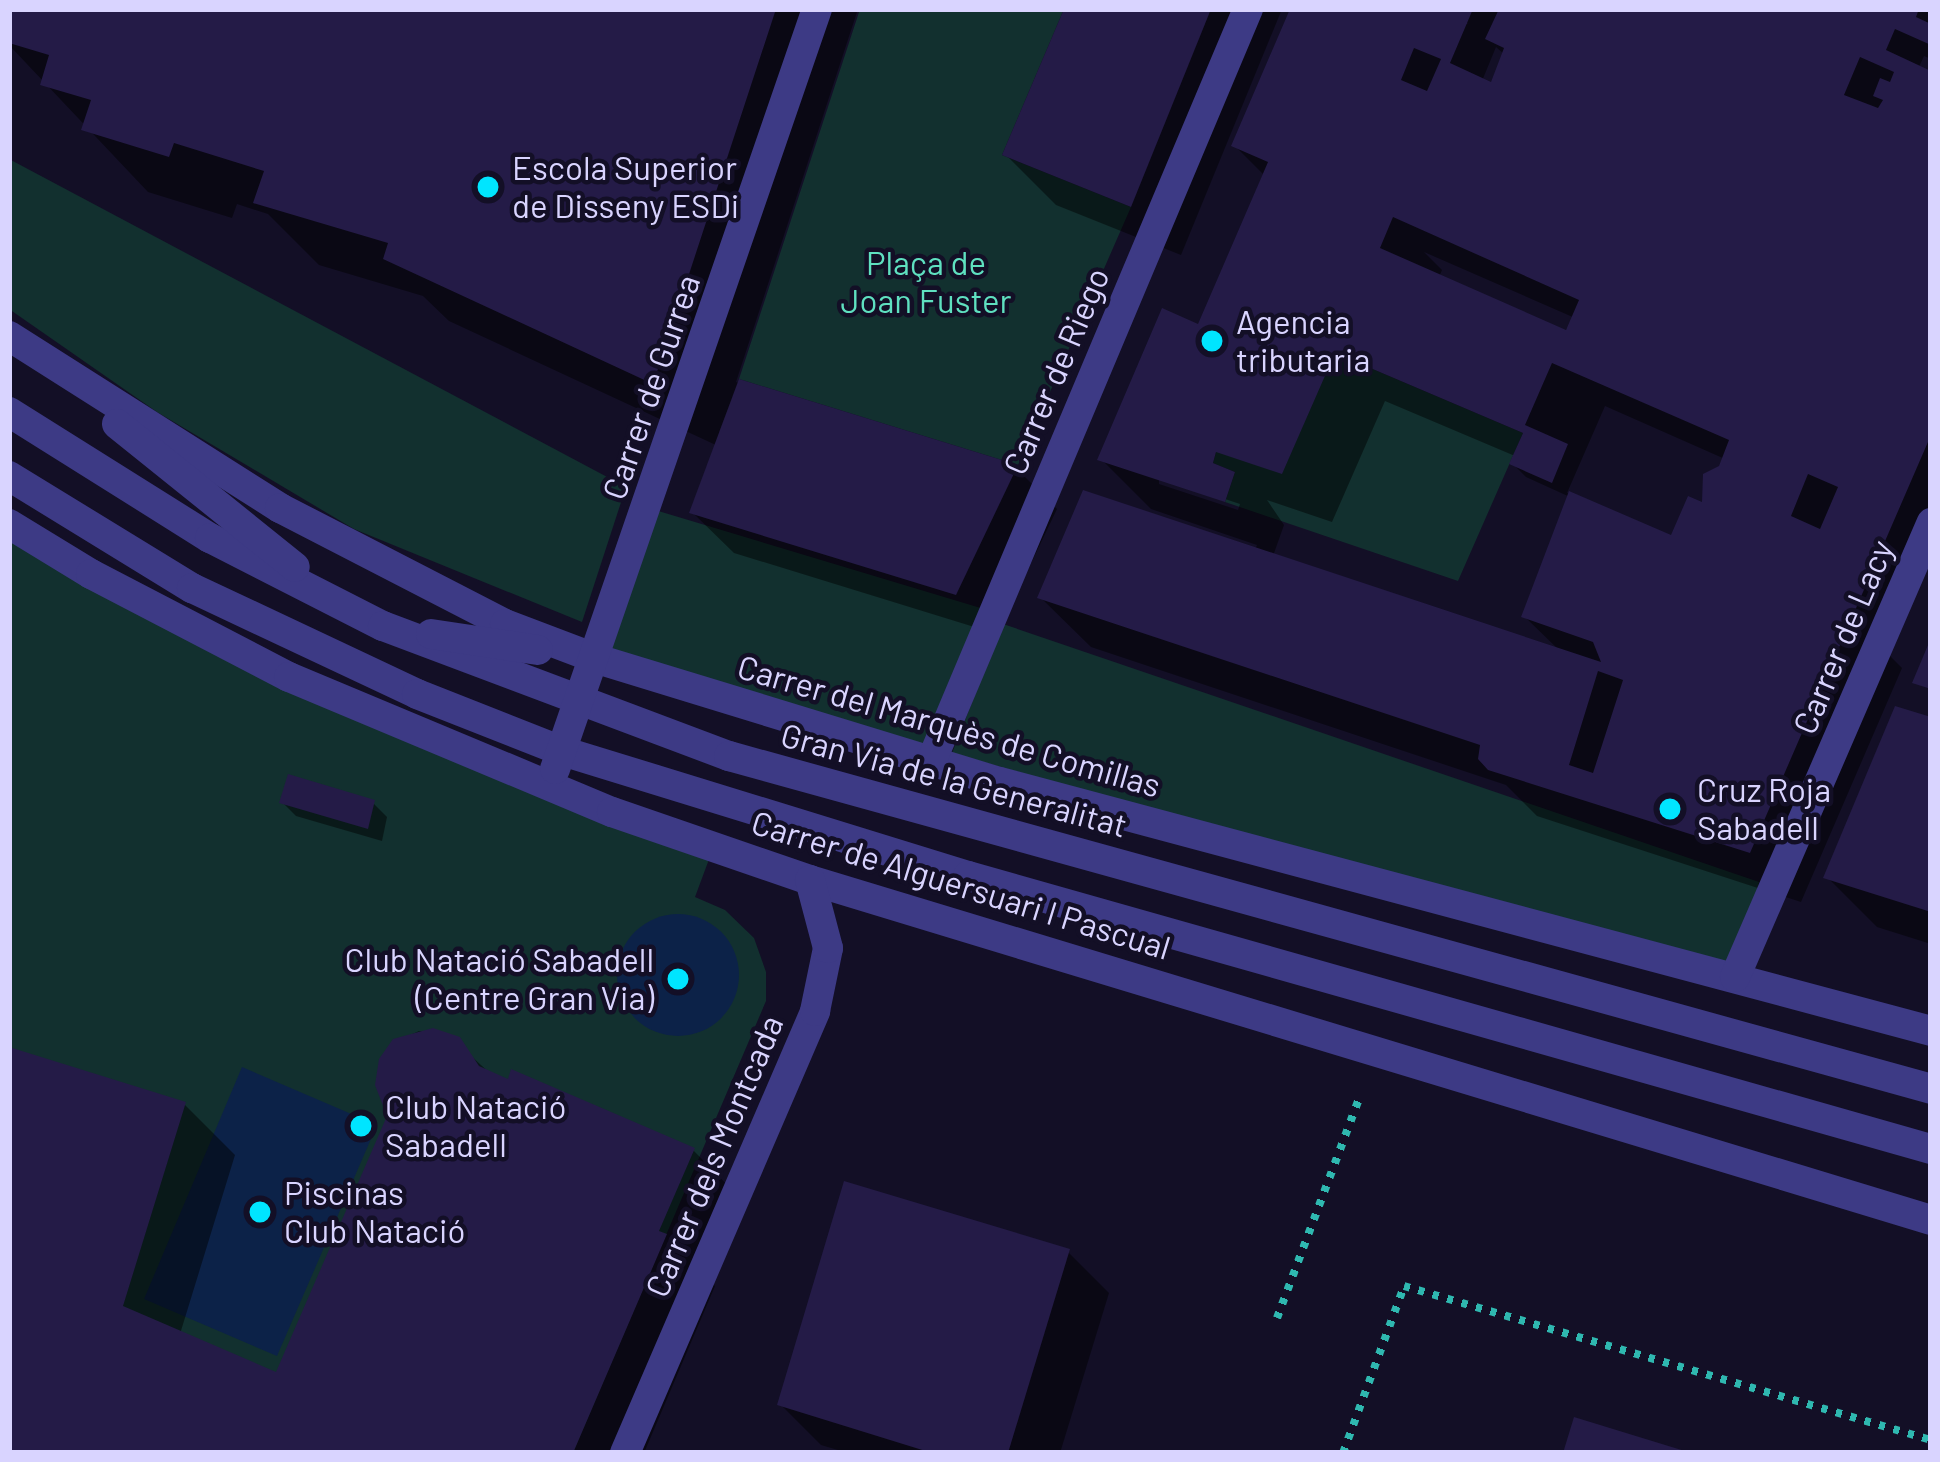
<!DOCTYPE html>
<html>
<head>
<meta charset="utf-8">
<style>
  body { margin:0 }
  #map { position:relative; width:1940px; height:1462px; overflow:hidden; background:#130f26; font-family:Barlow,sans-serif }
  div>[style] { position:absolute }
  .green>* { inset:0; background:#12302f }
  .water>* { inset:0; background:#0c2248 }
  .round { border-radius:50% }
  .shadow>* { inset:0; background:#0007 }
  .building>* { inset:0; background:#241b47 }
  .path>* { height:8px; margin-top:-4px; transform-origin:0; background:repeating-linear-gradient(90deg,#2fb8b0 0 6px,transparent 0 15px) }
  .minor>* { height:30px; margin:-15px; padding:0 15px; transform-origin:15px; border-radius:15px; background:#3d3a85 }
  .dots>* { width:33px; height:33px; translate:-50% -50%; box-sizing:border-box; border:6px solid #130f26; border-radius:50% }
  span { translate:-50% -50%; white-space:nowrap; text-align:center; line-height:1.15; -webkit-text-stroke:9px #130f26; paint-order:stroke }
  .poi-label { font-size:33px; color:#d9d4ff }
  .left { translate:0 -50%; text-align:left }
  .right { translate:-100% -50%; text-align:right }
  .park-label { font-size:33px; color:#5fe0c0 }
  .street-label { font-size:33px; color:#d9d4ff }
  .frame { position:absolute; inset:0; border:12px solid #d9d4ff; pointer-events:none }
</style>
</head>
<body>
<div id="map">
  <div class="green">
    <div style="clip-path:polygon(860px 9px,1064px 9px,1002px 155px,1131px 207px,1018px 465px,739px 379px)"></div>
    <div style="clip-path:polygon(9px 159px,626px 487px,582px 622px,354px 529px,157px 412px,9px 309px)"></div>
    <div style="clip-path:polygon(1335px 353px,1523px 433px,1458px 581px,1225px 502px,1235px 472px,1213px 463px,1216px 452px)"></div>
    <div style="clip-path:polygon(655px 510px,984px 609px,924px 753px,607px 652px)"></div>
    <div style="clip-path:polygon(9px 524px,122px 596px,711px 854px,695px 897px,725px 910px,754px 938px,766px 972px,766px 1001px,573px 1453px,9px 1453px)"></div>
    <div style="clip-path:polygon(1003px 624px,1759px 882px,1735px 977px,952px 753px)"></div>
  </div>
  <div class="water">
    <div class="round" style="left:617px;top:914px;width:122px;height:122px"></div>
    <div style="clip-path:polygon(242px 1067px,377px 1125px,277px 1356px,144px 1299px)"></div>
  </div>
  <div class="shadow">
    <div style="clip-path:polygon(13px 9px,858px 9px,736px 382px,1016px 468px,1057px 509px,997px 634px,734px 553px,693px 513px,718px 446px,449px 321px,423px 296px,319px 265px,268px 214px,237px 204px,232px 218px,148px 192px,9px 45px)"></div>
    <div style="clip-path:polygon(1067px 9px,1282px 9px,1181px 255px,1056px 205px,1005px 154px)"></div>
    <div style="clip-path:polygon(evenodd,1292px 9px,1931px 9px,1931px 59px,1924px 56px,1918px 69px,1931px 74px,1931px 548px,1880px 646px,1902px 668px,1801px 902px,1537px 816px,1506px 785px,1091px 647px,1040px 597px,1255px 550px,1257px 545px,1151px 509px,1101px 459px,1200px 327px,1263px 174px,1234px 145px,1292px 9px,1496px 47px,1505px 55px,1492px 86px,1482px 81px,1496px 47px,1292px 9px,1424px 252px,1575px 318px,1564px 332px,1439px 277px,1442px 270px,1424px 252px,1292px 9px,1385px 401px,1515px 456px,1512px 463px,1526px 477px,1570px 497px,1525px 617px,1560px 651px,1273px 556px,1284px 525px,1267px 500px,1332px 522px,1385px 401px,1292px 9px,1605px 406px,1725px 459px,1684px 544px,1567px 493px,1605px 406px,1292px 9px,1159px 477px,1240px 504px,1238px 510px,1159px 484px,1159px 477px)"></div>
    <div style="clip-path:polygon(1931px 721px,1931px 944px,1877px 927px,1827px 877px)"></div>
    <div style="clip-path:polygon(282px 802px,373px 803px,387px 817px,382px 841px,296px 816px)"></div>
    <div style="clip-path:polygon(419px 1031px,447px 1034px,493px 1076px,693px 1150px,743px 1201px,709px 1280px,715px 1286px,644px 1453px,9px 1453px,9px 1051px,184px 1104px,235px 1155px,180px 1334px,277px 1376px,390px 1116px,395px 1042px)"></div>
    <div style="clip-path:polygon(1068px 1252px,1109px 1293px,1060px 1453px,848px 1453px,821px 1445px,780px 1404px)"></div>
  </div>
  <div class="building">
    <div style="clip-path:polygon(10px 9px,776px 9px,653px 384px,383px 259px,388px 243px,253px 203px,264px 171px,174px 143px,169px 157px,81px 130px,91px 100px,40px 85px,49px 55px,9px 43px)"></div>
    <div style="clip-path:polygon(1064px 9px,1211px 9px,1131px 207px,1002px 155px)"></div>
    <div style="clip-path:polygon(evenodd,1290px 9px,1473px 9px,1450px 63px,1491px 82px,1504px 48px,1485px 39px,1499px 9px,1919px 9px,1916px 17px,1931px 24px,1931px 45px,1895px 29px,1886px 50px,1931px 71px,1931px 435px,1750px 853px,1488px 770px,1478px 759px,1480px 745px,1037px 598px,1083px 490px,1601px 662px,1593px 642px,1521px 617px,1569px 491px,1671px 535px,1688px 496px,1702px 502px,1703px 474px,1719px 466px,1729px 440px,1552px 363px,1525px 425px,1568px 444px,1552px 483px,1509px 464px,1523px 433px,1335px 353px,1282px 474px,1216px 452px,1213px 463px,1235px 472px,1225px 502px,1097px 460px,1162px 308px,1198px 324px,1268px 162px,1231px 146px,1290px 9px,1414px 48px,1441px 59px,1427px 91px,1401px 80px,1414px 48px,1290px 9px,1860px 57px,1894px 72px,1890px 82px,1880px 78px,1873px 96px,1883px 100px,1878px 108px,1844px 95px,1860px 57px,1290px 9px,1393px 217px,1579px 300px,1566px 330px,1380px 248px,1393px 217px,1290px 9px,1808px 474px,1838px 487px,1820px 529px,1791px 516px,1808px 474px,1290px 9px,1598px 671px,1623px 680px,1593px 773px,1569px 765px,1598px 671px)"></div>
    <div style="clip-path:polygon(739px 379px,1018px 465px,956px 595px,689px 513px)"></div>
    <div style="clip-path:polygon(1931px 638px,1931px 689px,1912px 683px)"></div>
    <div style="clip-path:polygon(1895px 706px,1931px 717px,1931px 912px,1823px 878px)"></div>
    <div style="clip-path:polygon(288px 774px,375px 800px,368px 829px,279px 803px)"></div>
    <div style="clip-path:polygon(433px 1028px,460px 1037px,479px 1066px,508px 1079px,511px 1069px,695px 1148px,659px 1231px,667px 1234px,573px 1453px,9px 1453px,9px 1047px,186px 1102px,123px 1306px,276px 1372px,387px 1116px,375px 1085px,379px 1059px,393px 1039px)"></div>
    <div style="clip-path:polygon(844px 1181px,1070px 1249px,1008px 1453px,932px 1453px,777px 1405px)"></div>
    <div style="clip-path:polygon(1574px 1417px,1688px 1452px,1688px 1453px,1563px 1453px)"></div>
  </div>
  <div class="path">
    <div style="left:1277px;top:1318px;width:237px;rotate:-69.5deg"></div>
    <div style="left:1343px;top:1453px;width:178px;rotate:-69.9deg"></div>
    <div style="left:1404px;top:1286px;width:549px;rotate:16.29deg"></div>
  </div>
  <div class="minor">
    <div style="left:9px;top:336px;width:321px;rotate:32.4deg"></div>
    <div style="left:280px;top:508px;width:253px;rotate:27.3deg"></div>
    <div style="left:505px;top:624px;width:98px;rotate:20.8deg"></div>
    <div style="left:597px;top:659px;width:421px;rotate:17deg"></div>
    <div style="left:1000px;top:782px;width:964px;rotate:14.97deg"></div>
    <div style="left:9px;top:412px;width:237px;rotate:32.1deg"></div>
    <div style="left:210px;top:538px;width:194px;rotate:27deg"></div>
    <div style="left:383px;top:626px;width:370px;rotate:20.6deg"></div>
    <div style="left:729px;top:756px;width:1247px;rotate:15.48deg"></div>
    <div style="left:117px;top:424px;width:228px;rotate:38.8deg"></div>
    <div style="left:9px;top:476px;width:215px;rotate:31.5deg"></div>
    <div style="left:192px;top:588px;width:249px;rotate:25.2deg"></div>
    <div style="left:417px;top:694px;width:156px;rotate:21.5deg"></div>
    <div style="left:562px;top:751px;width:425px;rotate:17.1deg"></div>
    <div style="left:968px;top:876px;width:1001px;rotate:15.83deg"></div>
    <div style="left:9px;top:524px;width:96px;rotate:31.4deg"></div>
    <div style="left:91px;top:574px;width:223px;rotate:27.5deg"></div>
    <div style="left:289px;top:677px;width:350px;rotate:22.7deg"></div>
    <div style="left:612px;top:812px;width:209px;rotate:19deg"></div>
    <div style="left:810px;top:880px;width:1171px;rotate:16.87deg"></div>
    <div style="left:431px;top:634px;width:108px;rotate:8.5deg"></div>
    <div style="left:931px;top:762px;width:817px;rotate:-67.17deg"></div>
    <div style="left:555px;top:769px;width:804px;rotate:-70.98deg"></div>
    <div style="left:1735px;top:977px;width:495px;rotate:-66.6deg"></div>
    <div style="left:625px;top:1453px;width:481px;rotate:-66.7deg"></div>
    <div style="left:815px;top:1011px;width:64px;rotate:-78.3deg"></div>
    <div style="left:828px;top:948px;width:70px;rotate:-104.8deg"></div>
  </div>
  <div class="dots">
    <div style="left:488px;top:187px;background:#00e5ff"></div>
    <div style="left:1212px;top:341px;background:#00e5ff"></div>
    <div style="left:1670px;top:809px;background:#00e5ff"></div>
    <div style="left:678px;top:979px;background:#00e5ff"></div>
    <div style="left:361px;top:1126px;background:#00e5ff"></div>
    <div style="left:260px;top:1212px;background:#00e5ff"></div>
  </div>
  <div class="poi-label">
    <span class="left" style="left:512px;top:187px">Escola Superior<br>de Disseny ESDi</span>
    <span class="left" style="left:1236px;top:341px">Agencia<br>tributaria</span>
    <span class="left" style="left:1697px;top:809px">Cruz Roja<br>Sabadell</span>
    <span class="right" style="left:654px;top:979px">Club Natació Sabadell<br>(Centre Gran Via)</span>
    <span class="left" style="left:385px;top:1126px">Club Natació<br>Sabadell</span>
    <span class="left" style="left:284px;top:1212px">Piscinas<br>Club Natació</span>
  </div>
  <div class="park-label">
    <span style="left:926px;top:282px">Plaça de<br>Joan Fuster</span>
  </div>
  <div class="street-label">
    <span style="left:1056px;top:371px;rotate:-67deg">Carrer de Riego</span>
    <span style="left:651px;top:387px;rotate:-71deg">Carrer de Gurrea</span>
    <span style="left:1843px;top:637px;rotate:-67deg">Carrer de Lacy</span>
    <span style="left:949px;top:726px;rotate:16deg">Carrer del Marquès de Comillas</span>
    <span style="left:954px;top:780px;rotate:15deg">Gran Via de la Generalitat</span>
    <span style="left:961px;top:885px;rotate:17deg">Carrer de Alguersuari I Pascual</span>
    <span style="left:714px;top:1156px;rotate:-67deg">Carrer dels Montcada</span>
  </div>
  <div class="frame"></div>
</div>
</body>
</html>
